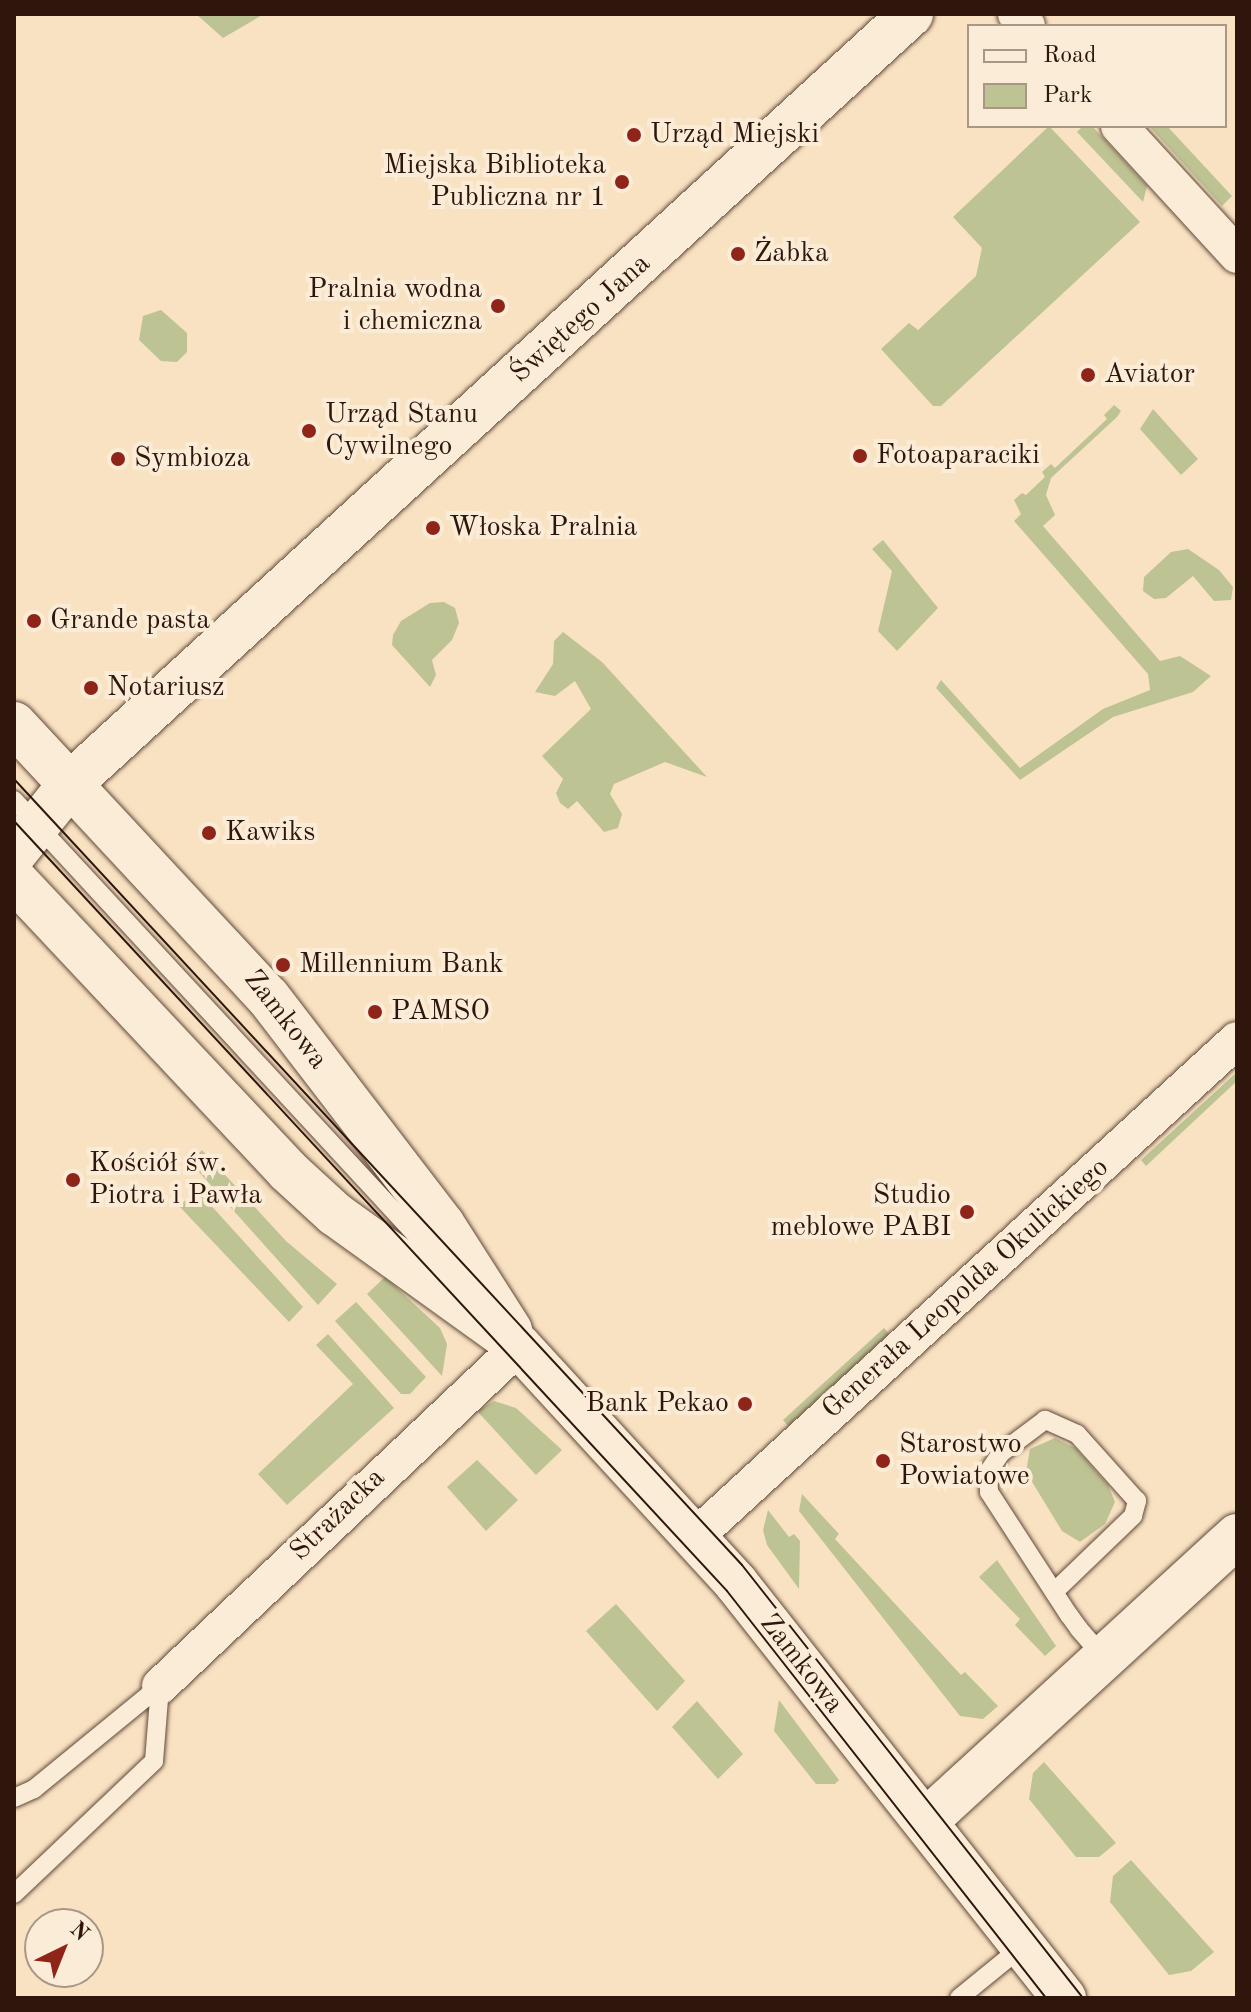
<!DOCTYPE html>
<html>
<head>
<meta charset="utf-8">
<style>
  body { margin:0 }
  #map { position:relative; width:1251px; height:2012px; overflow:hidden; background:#f9e2c2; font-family:"Old Standard TT",serif }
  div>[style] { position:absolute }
  .green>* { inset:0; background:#bec393 }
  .roads { filter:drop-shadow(0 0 2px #61493a) drop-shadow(0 0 2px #61493a) }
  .service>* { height:18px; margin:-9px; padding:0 9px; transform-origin:9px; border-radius:9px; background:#fbecd7 }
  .minor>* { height:36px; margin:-18px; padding:0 18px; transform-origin:18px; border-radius:18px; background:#fbecd7 }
  .tertiary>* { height:44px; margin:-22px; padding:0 22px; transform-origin:22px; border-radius:22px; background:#fbecd7 }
  .secondary>* { height:44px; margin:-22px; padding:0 22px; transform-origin:22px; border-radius:22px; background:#fbecd7 }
  .tram>* { height:2px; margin:-1px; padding:0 1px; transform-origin:1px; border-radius:1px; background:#2e160d }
  .dots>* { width:22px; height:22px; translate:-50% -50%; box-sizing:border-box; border:4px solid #fbecd7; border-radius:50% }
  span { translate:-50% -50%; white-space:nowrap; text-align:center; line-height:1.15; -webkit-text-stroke:8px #fbecd7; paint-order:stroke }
  .poi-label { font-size:28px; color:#2e160d }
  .left { translate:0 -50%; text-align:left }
  .right { translate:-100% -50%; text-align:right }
  .street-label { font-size:28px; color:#2e160d }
  .frame { position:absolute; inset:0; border:16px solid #2e160d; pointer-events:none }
  .legend { position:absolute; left:967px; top:24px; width:260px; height:104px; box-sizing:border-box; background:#fbecd7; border:2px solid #a99686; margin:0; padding:10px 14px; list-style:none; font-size:24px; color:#2e160d }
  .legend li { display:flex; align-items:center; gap:16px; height:40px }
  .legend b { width:40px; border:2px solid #a99686 }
  .north { position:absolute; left:24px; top:1908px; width:80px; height:80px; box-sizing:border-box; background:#fbecd7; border:2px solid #a99686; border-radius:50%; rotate:43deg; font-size:22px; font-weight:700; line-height:32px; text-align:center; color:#2e160d }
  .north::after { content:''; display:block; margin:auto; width:28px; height:36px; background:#8f2418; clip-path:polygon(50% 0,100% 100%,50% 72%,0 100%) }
</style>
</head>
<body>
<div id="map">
  <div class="green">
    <div style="clip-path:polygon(196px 14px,264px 14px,223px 38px)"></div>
    <div style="clip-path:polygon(1049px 126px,1140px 222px,941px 406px,933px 406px,881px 349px,909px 323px,918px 330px,976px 276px,982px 248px,953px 217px)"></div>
    <div style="clip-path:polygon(1083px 126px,1092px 126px,1147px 186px,1143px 202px,1077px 132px)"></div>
    <div style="clip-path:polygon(1149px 126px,1167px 126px,1232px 196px,1222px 206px)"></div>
    <div style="clip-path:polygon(161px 310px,187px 333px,187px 352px,177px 362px,161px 361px,139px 340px,143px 316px)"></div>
    <div style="clip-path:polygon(1114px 405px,1121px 411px,1117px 417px,1051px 478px,1046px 495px,1055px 515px,1043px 526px,1160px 661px,1180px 656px,1211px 676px,1193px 692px,1113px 717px,1020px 780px,936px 688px,941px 680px,1020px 768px,1103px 709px,1150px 690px,1148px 674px,1014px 521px,1021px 514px,1014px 500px,1022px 493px,1026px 495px,1045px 477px,1042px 472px,1051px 464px,1055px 468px,1107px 419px,1104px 415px)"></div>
    <div style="clip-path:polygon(1153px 409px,1198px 459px,1181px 475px,1140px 429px)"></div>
    <div style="clip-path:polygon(883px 540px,938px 608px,897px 651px,878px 631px,892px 571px,872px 549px)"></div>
    <div style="clip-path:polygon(1188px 549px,1219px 570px,1233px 587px,1231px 600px,1214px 601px,1193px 576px,1166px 598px,1154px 599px,1143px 591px,1144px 577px,1171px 552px)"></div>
    <div style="clip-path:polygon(444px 602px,455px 608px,459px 623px,452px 640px,432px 660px,436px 675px,430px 687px,392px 645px,393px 635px,401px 621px,430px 603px)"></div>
    <div style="clip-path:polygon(563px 632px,602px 662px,707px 777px,665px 762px,614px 784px,610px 794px,622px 814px,618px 828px,604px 832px,577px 801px,568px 809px,560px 803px,556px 793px,563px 779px,542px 756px,591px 709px,575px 681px,555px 696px,535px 692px,553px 664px,554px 641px)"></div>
    <div style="clip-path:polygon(1237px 1072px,1237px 1081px,1146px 1166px,1141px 1160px)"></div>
    <div style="clip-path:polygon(202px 1150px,286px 1241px,337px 1284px,318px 1305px,190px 1162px)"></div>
    <div style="clip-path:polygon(197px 1190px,303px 1307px,289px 1322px,179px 1206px)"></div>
    <div style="clip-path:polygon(385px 1277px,440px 1328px,447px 1344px,442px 1376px,367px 1294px)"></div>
    <div style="clip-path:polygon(356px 1302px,426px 1377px,410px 1394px,401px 1394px,335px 1321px)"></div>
    <div style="clip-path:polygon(884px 1328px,889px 1334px,788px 1426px,783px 1420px)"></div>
    <div style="clip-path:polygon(328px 1334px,394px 1408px,287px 1505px,258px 1474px,353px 1384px,316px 1345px)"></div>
    <div style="clip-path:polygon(494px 1401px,516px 1408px,562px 1450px,536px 1475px,477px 1411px)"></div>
    <div style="clip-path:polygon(1055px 1438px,1075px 1448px,1108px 1485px,1115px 1502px,1105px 1524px,1080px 1542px,1062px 1531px,1026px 1472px,1030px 1449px)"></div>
    <div style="clip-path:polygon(477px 1460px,518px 1500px,486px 1531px,447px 1487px)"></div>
    <div style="clip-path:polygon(802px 1494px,839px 1534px,835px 1539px,961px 1675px,965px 1672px,998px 1706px,983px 1719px,960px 1716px,799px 1511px)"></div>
    <div style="clip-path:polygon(768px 1510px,789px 1537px,794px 1534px,800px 1541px,799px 1589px,767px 1545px,763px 1530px)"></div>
    <div style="clip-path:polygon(997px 1560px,1056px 1646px,1045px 1656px,1015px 1625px,1020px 1619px,979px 1577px)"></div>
    <div style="clip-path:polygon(616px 1604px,685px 1681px,657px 1711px,586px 1631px)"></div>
    <div style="clip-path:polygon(779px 1700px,839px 1780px,835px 1784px,816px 1784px,774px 1731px)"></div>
    <div style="clip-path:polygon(697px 1701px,743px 1754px,718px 1779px,672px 1727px)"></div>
    <div style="clip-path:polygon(1044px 1762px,1116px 1843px,1099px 1857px,1076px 1857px,1029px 1799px,1033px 1773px)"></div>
    <div style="clip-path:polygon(1131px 1860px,1214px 1952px,1191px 1971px,1169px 1975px,1110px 1902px,1113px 1876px)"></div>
  </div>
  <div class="roads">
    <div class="service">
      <div style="left:14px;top:800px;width:650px;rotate:47.25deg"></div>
      <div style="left:1054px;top:1592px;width:110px;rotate:-43.9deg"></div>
      <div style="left:1133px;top:1516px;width:16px;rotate:-75deg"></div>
      <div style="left:1137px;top:1501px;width:90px;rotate:-131.8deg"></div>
      <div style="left:1077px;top:1434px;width:35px;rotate:-156deg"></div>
      <div style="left:1045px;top:1420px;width:55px;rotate:143.1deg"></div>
      <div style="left:1001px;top:1453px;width:23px;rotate:124deg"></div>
      <div style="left:988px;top:1472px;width:20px;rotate:87deg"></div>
      <div style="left:989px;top:1492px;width:147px;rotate:57deg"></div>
      <div style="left:1069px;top:1615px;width:17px;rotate:54deg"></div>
      <div style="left:1079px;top:1629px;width:40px;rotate:49deg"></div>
      <div style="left:14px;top:1798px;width:22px;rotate:-24deg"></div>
      <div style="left:34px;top:1789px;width:163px;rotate:-39.3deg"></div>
      <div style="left:14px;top:1894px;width:193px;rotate:-43.5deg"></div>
      <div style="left:154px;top:1761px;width:75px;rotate:-85.4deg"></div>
      <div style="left:959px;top:1998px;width:82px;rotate:-39.1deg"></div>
    </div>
    <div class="minor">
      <div style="left:1016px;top:14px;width:16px;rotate:47deg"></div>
      <div style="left:1119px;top:126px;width:175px;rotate:47.5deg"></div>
      <div style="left:695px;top:1537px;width:735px;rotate:-42.52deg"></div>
      <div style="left:160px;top:1686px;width:494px;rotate:-43.4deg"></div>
    </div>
    <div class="tertiary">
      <div style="left:14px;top:724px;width:373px;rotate:47.1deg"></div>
      <div style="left:268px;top:997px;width:287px;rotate:52.5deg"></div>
      <div style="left:443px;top:1225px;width:125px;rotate:57.5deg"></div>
      <div style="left:14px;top:879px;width:400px;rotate:46.8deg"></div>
      <div style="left:288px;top:1171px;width:64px;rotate:42.5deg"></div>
      <div style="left:335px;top:1214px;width:226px;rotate:35.7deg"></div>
      <div style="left:519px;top:1346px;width:321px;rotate:47.5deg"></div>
      <div style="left:736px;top:1583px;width:529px;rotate:51.68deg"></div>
      <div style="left:926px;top:1821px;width:422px;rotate:-42.5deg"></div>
    </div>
    <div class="secondary">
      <div style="left:14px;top:854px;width:91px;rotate:-51.2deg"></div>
      <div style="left:71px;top:783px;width:1139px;rotate:-42.47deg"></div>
    </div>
  </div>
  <div class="tram">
    <div style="left:14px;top:779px;width:1071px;rotate:47.19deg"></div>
    <div style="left:742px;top:1565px;width:551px;rotate:51.78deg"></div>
    <div style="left:14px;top:821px;width:1049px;rotate:47.2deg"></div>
    <div style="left:727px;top:1591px;width:517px;rotate:51.91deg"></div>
  </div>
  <div class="dots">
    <div style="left:634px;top:135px;background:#8f2418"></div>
    <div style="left:622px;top:182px;background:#8f2418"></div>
    <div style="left:738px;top:254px;background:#8f2418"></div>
    <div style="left:498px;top:306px;background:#8f2418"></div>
    <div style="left:1088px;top:375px;background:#8f2418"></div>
    <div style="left:309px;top:431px;background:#8f2418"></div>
    <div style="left:860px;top:456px;background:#8f2418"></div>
    <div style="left:118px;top:459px;background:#8f2418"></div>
    <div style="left:433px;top:528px;background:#8f2418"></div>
    <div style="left:34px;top:621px;background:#8f2418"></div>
    <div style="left:91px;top:688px;background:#8f2418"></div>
    <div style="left:209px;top:833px;background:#8f2418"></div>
    <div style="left:283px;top:965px;background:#8f2418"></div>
    <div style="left:375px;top:1012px;background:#8f2418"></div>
    <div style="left:73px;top:1180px;background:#8f2418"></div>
    <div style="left:967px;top:1212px;background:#8f2418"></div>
    <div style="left:745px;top:1404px;background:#8f2418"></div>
    <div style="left:883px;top:1461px;background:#8f2418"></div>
  </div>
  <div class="poi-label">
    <span class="left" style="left:650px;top:135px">Urząd Miejski</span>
    <span class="right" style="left:606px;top:182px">Miejska Biblioteka<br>Publiczna nr 1</span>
    <span class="left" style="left:754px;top:254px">Żabka</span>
    <span class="right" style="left:482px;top:306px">Pralnia wodna<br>i chemiczna</span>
    <span class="left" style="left:1104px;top:375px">Aviator</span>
    <span class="left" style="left:325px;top:431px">Urząd Stanu<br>Cywilnego</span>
    <span class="left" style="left:876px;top:456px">Fotoaparaciki</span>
    <span class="left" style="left:134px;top:459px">Symbioza</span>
    <span class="left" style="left:449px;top:528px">Włoska Pralnia</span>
    <span class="left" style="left:50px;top:621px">Grande pasta</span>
    <span class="left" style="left:107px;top:688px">Notariusz</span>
    <span class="left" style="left:225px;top:833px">Kawiks</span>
    <span class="left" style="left:299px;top:965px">Millennium Bank</span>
    <span class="left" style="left:391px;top:1012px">PAMSO</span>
    <span class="left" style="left:89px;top:1180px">Kościół św.<br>Piotra i Pawła</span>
    <span class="right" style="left:951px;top:1212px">Studio<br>meblowe PABI</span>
    <span class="right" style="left:729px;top:1404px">Bank Pekao</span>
    <span class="left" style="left:899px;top:1461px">Starostwo<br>Powiatowe</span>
  </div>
  <div class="street-label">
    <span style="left:581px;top:319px;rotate:-42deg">Świętego Jana</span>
    <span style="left:285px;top:1020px;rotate:52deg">Zamkowa</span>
    <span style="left:966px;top:1289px;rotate:-42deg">Generała Leopolda Okulickiego</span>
    <span style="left:338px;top:1515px;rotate:-44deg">Strażacka</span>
    <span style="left:801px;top:1664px;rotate:52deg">Zamkowa</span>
  </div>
  <div class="frame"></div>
  <ul class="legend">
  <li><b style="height:10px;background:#fbecd7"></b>Road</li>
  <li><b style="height:22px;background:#bec393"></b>Park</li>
  </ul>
  <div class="north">N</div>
</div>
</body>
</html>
